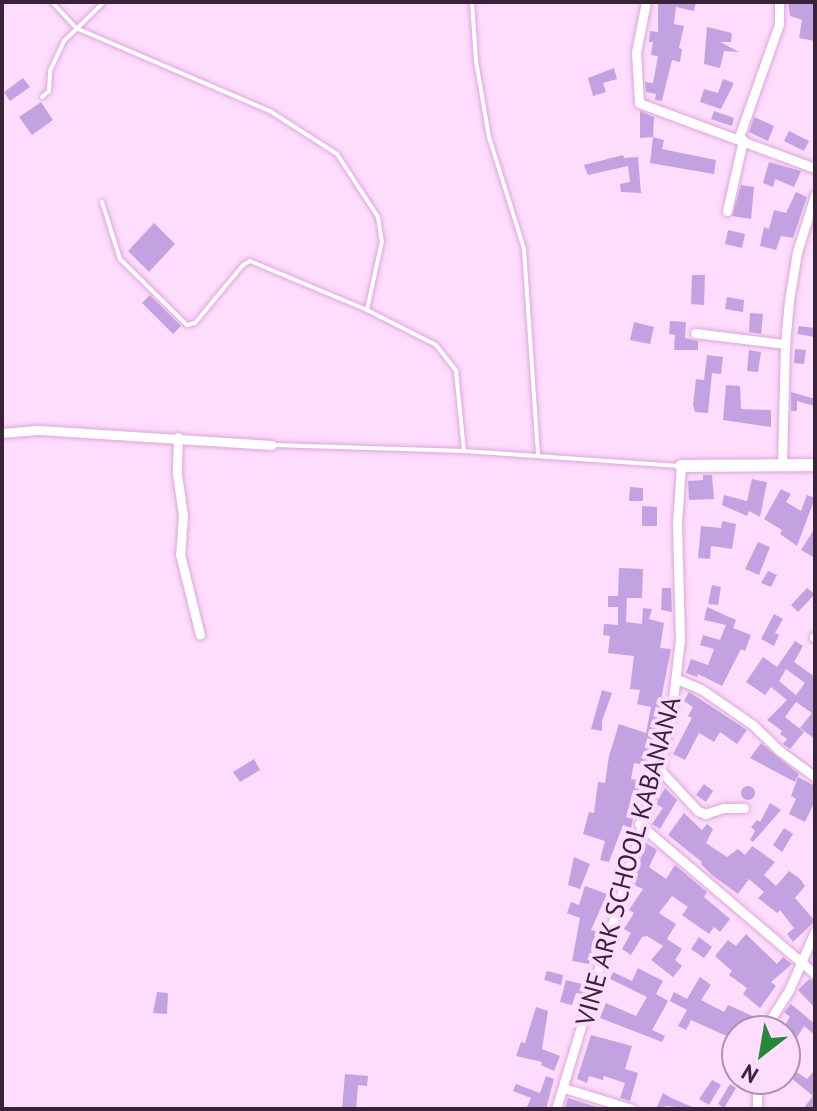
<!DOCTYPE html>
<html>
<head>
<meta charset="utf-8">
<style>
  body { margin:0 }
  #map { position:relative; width:817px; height:1111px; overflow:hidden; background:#fedcfd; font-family:"PT Sans",sans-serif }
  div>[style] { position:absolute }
  .building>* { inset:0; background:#c2a2e1 }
  .round { border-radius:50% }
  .roads { filter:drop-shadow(0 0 2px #dda6db) drop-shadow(0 0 2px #dda6db) }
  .lane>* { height:4px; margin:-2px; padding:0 2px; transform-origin:2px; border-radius:2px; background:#fff }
  .street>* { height:9px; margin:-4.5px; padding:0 4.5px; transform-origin:4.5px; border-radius:4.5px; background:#fff }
  .secondary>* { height:12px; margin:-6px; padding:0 6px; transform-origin:6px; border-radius:6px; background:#fff }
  span { translate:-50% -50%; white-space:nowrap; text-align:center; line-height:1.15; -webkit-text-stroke:8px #fedcfd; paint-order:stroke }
  .street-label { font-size:26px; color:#382338 }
  .frame { position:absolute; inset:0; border:4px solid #382338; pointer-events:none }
  .north { position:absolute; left:721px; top:1015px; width:80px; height:80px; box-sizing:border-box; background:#fedcfd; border:2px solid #af92ae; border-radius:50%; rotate:211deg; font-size:22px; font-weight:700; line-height:32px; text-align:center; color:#382338 }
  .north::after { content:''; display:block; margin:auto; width:28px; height:36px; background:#26883c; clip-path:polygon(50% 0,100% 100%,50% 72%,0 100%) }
</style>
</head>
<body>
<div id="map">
  <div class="building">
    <div style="clip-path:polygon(658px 2px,696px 2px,694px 11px,676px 7px,674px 24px,684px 26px,679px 48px,682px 49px,680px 62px,672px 60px,662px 101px,655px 100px,656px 94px,646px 92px,645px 82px,653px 83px,658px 56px,651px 55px,653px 42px,649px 42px,650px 31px,658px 32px)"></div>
    <div style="clip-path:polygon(788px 2px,815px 4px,815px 41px,799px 38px,802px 20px,790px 16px)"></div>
    <div style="clip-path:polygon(707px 27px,732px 33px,731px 42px,720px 42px,739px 52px,724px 51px,720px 68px,704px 64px)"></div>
    <div style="clip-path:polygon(614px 68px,617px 79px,603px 83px,606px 92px,593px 96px,588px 78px)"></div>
    <div style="clip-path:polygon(23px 78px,30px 87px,10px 101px,4px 92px)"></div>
    <div style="clip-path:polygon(723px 79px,734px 83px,721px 109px,700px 102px,704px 89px,718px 93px)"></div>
    <div style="clip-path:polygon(41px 102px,53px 120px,32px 135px,19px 117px)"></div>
    <div style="clip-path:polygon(640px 111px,654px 117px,653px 137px,664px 140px,662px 149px,716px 160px,714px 174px,650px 163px,653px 137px,640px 138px)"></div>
    <div style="clip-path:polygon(714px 111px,734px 118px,732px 126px,711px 119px)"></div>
    <div style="clip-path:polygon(754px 117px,774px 126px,768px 141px,749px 132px)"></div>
    <div style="clip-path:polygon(789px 131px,809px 141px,804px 151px,784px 141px)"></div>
    <div style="clip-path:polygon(623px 155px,624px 158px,638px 157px,641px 193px,621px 192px,620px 184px,630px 182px,628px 166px,588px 175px,584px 165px)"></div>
    <div style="clip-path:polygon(769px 162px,801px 171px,794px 187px,775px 179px,773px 187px,763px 183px)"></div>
    <div style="clip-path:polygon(741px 185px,754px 187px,751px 219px,732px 216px)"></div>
    <div style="clip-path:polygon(796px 192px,807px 197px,793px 238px,781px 236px,776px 250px,760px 246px,764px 227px,769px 229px,774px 210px,786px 213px)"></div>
    <div style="clip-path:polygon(154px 223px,175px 244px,149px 272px,128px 251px)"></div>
    <div style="clip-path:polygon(728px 230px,745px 234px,742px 248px,725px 244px)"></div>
    <div style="clip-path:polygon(692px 275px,705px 275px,704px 305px,691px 304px)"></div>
    <div style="clip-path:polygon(150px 295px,181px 326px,173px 334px,142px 303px)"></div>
    <div style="clip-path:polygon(727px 297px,744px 300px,743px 312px,725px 309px)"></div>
    <div style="clip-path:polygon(750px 313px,763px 314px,761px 334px,749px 332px)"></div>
    <div style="clip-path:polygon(670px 321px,686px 322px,685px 338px,698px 341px,698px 350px,674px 350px,675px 335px,669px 334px)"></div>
    <div style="clip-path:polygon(634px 322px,654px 327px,650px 344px,630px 340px)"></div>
    <div style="clip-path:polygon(799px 326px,815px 328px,815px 337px,797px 334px)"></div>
    <div style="clip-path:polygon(795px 349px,806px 350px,804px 364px,794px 363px)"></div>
    <div style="clip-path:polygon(749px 350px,761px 352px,758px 372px,747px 371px)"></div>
    <div style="clip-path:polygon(707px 355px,723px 357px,721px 374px,712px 373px,708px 413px,695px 412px,693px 405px,696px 379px,704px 380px)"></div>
    <div style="clip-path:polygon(726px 385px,740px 386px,741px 409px,771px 410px,771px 427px,723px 420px)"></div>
    <div style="clip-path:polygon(791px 392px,815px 399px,815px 406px,797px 401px,797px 411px,791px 411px)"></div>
    <div style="clip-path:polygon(703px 475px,712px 475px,714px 499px,689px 500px,688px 481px,703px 480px)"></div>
    <div style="clip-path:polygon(752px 479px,767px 482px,760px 517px,749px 511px,747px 516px,722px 505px,724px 495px,747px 501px)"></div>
    <div style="clip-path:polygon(630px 487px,643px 488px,643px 501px,629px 501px)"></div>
    <div style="clip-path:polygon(781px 489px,791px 494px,786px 502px,801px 511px,807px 495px,815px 498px,797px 546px,780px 534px,782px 530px,764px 519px)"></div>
    <div style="clip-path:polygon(642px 506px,657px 507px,657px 526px,642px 526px)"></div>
    <div style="clip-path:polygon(722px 521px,736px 524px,732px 549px,711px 546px,710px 559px,698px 558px,701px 526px,721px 528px)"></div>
    <div style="clip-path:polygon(815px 528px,815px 558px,801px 550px)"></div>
    <div style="clip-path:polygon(758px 542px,770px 547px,759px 575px,745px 569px)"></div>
    <div style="clip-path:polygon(619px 568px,643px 569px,642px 598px,627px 598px,626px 622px,642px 624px,643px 608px,652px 609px,649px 619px,664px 623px,660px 648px,671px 649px,654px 735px,658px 736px,648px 766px,634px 763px,631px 779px,642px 781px,631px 828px,623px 825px,609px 862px,600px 860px,605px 841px,583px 834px,589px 812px,594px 813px,598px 782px,605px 783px,609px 756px,619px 724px,646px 733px,651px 707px,637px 704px,640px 690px,630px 689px,634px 656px,608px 653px,610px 636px,603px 635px,604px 624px,618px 625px,618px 607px,608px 607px,608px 596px,618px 596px)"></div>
    <div style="clip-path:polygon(768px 571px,777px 575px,771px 587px,761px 583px)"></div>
    <div style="clip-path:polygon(712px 585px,721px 587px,718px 605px,708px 604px)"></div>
    <div style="clip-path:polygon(662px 588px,671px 588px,672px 612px,661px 610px)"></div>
    <div style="clip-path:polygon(807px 588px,815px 594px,798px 612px,791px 605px)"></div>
    <div style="clip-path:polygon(707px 607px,736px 620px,733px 628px,751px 635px,745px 651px,741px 649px,722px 686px,698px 674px,697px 677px,686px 673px,691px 659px,708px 665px,714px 649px,700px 645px,703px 635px,720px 640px,726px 625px,704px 620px)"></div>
    <div style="clip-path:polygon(774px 614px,783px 619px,775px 633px,779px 635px,774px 646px,761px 639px)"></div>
    <div style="clip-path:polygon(evenodd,795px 641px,803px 646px,794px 662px,815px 677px,815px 739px,800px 728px,812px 713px,796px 702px,785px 717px,804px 732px,790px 749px,783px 744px,787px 739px,780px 734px,782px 731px,767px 720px,787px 700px,771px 687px,765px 695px,746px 682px,763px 657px,777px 667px,795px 641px,786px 669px,805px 683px,796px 695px,779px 681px,786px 669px)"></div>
    <div style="clip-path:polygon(602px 690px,612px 693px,602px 721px,602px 731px,591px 729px)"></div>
    <div style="clip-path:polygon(689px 692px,747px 730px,737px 744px,720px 732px,714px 742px,699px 733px,685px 760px,673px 754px,692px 718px,688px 716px,693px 707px,684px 701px)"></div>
    <div style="clip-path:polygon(761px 743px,799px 774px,795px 782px,750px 758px)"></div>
    <div style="clip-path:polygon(254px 759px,260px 770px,240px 782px,233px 772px)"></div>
    <div style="clip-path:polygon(798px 777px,815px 786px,815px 801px,805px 822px,789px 814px,796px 799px,791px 796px)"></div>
    <div style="clip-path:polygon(704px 784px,713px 791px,706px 802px,696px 795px)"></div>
    <div class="round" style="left:741px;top:786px;width:14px;height:14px"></div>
    <div style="clip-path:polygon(665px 788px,677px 800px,660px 829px,652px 824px,663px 808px,656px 804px)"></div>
    <div style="clip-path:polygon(770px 803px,781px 810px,753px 842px,750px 840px,755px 831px,751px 827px,757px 820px,760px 822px)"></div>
    <div style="clip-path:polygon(684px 813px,702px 830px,707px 824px,713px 829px,706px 843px,727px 857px,738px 849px,745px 855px,752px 846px,775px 862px,764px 875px,776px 886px,789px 871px,800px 879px,805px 886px,795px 898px,815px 921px,793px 942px,787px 934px,794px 928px,780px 910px,777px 913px,758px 898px,764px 892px,749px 879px,738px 894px,712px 875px,701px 864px,702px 862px,668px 835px)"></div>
    <div style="clip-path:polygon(784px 828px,793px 834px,782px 852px,773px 845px)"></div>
    <div style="clip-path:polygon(646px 843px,657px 850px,649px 867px,666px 879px,675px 865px,707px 892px,704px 897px,730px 919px,720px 932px,714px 927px,709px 934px,682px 915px,688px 907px,672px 896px,659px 913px,676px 924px,667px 939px,682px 949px,675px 960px,682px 966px,673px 977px,651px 960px,663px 946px,647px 936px,642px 937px,631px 955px,622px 949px,631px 933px,624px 929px,634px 913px,629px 910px,643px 889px,632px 884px)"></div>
    <div style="clip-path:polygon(574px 857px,590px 864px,580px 889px,568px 885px)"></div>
    <div style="clip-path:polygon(585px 886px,607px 894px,591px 930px,596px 931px,589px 964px,572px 961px,580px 918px,567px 913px,571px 902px,579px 905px)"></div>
    <div style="clip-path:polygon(746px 934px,777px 964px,783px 957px,792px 964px,771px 982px,776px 986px,760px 1008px,743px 994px,747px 988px,729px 975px,732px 971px,715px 956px,728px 940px,736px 946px)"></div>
    <div style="clip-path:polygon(699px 937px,712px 947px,704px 958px,691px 949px)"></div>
    <div style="clip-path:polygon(638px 968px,663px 981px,656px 994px,668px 1001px,652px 1030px,665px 1036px,662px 1042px,600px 1018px,606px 1003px,636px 1016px,647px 997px,610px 979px,613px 972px,632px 981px)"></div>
    <div style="clip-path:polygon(547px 971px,563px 975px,561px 985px,544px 980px)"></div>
    <div style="clip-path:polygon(700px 977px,711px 985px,701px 1000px,724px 1012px,728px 1005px,757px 1018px,750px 1031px,737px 1031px,737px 1061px,722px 1053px,731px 1038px,691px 1020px,686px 1030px,678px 1026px,687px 1010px,670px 1001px,674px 992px,687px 999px)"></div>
    <div style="clip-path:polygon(809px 979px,815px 981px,815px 1008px,798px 990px)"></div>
    <div style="clip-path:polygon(566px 980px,586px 985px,583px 994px,576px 993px,572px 1005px,560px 1002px)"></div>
    <div style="clip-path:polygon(157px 992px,168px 993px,167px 1014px,153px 1013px)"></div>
    <div style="clip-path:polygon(791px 1004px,815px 1024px,815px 1035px,804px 1026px,794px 1042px,785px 1038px,785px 1031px,781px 1031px,790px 1017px,784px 1012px)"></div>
    <div style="clip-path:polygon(536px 1007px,548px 1011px,542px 1049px,560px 1056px,554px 1071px,541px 1065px,542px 1062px,516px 1056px,521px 1042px,525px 1043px)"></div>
    <div style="clip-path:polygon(591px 1035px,632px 1046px,625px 1069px,638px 1073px,630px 1101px,620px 1098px,625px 1083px,604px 1076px,603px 1080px,589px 1076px,587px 1083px,577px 1079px)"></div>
    <div style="clip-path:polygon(785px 1047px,799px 1056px,793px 1065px,785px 1059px)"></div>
    <div style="clip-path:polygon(815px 1070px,815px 1109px,803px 1109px,813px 1096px,790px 1077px,795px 1071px,807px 1079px)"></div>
    <div style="clip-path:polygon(345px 1074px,368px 1076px,367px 1086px,358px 1085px,356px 1109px,342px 1109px)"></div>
    <div style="clip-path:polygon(546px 1076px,554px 1079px,546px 1109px,526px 1109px,531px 1098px,513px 1091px,516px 1084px,540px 1093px)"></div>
    <div style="clip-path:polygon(712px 1080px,721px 1085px,709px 1105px,699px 1099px)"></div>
    <div style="clip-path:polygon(730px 1084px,736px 1088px,724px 1108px,718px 1104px)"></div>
    <div style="clip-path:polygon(663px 1093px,671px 1098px,697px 1109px,667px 1106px,656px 1109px)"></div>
    <div style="clip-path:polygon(568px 1098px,597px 1107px,597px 1109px,565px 1109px)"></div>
  </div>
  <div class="roads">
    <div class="lane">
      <div style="left:52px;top:2px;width:35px;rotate:47deg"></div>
      <div style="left:76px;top:28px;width:211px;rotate:23.2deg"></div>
      <div style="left:270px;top:111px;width:80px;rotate:32.7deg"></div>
      <div style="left:337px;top:154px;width:75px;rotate:56.9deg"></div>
      <div style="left:378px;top:217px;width:24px;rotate:81deg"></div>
      <div style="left:382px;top:241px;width:71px;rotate:102.3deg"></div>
      <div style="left:472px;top:2px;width:59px;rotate:86.1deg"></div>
      <div style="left:476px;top:61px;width:77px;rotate:80.3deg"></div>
      <div style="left:489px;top:137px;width:117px;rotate:72.6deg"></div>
      <div style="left:524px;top:249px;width:207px;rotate:86.1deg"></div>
      <div style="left:42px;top:97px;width:9px;rotate:-41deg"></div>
      <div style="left:49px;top:91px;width:20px;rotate:-87deg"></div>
      <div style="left:50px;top:71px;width:33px;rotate:-65deg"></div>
      <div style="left:64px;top:41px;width:56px;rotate:-44.3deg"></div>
      <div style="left:102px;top:202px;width:60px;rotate:72.5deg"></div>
      <div style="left:120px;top:259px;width:94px;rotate:44.6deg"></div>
      <div style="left:187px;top:325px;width:8px;rotate:-14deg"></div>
      <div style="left:195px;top:323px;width:75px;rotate:-50.4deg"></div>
      <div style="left:243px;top:265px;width:8px;rotate:-30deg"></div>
      <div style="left:250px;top:261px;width:127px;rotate:22.7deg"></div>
      <div style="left:367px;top:310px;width:77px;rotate:26.9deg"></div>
      <div style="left:436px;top:345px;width:33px;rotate:52deg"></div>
      <div style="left:456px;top:371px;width:80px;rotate:84.3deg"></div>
      <div style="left:464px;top:451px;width:216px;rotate:4deg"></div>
      <div style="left:274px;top:445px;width:190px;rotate:1.8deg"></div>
    </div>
    <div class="street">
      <div style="left:646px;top:2px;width:51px;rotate:101.3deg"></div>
      <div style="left:636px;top:52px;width:51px;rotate:86.6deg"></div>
      <div style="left:639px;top:103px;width:188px;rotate:20.3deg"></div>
      <div style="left:739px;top:137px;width:120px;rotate:-70.5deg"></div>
      <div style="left:779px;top:24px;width:22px;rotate:-90deg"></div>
      <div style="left:727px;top:211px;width:73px;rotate:-77.3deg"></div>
      <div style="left:695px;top:333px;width:91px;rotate:7deg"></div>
      <div style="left:2px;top:433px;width:37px;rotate:-5deg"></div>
      <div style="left:39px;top:430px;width:233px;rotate:3.7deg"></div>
      <div style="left:178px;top:437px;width:37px;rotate:92deg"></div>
      <div style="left:177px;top:474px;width:41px;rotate:81.7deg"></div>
      <div style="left:183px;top:515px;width:39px;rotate:94deg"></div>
      <div style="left:180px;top:554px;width:83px;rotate:76.1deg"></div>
      <div style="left:782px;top:466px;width:122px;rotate:-88.6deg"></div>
      <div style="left:785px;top:344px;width:43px;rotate:-84.7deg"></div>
      <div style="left:789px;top:301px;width:50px;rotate:-80.7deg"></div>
      <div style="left:797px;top:252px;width:60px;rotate:-72.5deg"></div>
      <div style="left:814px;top:637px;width:1px"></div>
      <div style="left:677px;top:679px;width:26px;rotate:23deg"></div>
      <div style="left:701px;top:689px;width:63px;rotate:34.7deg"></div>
      <div style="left:753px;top:725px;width:37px;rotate:44deg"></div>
      <div style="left:780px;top:751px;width:44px;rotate:36.6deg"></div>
      <div style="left:659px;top:769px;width:57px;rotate:47.1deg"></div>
      <div style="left:698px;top:811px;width:8px;rotate:23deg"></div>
      <div style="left:705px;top:814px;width:20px;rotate:-18deg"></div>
      <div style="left:724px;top:808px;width:20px"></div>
      <div style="left:639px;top:824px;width:231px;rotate:40.4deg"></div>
      <div style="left:763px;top:1031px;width:49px;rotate:-57.6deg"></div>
      <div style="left:789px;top:990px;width:64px;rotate:-66.2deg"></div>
      <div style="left:757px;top:1079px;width:30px;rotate:90deg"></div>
      <div style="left:564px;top:1088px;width:71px;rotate:17.2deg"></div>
      <div style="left:556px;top:1109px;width:355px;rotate:-73.1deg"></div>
      <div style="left:659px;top:769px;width:62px;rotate:-78deg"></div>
      <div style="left:672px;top:708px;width:69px;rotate:-83.4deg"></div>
      <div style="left:680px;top:639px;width:115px;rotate:-91.5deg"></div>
      <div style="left:677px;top:524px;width:58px;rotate:-86.1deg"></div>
    </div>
    <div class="secondary">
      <div style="left:681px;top:466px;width:134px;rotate:-0.4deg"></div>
    </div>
  </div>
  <div class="street-label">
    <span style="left:628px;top:861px;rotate:-75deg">VINE ARK SCHOOL KABANANA</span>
  </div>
  <div class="frame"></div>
  <div class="north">N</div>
</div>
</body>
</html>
